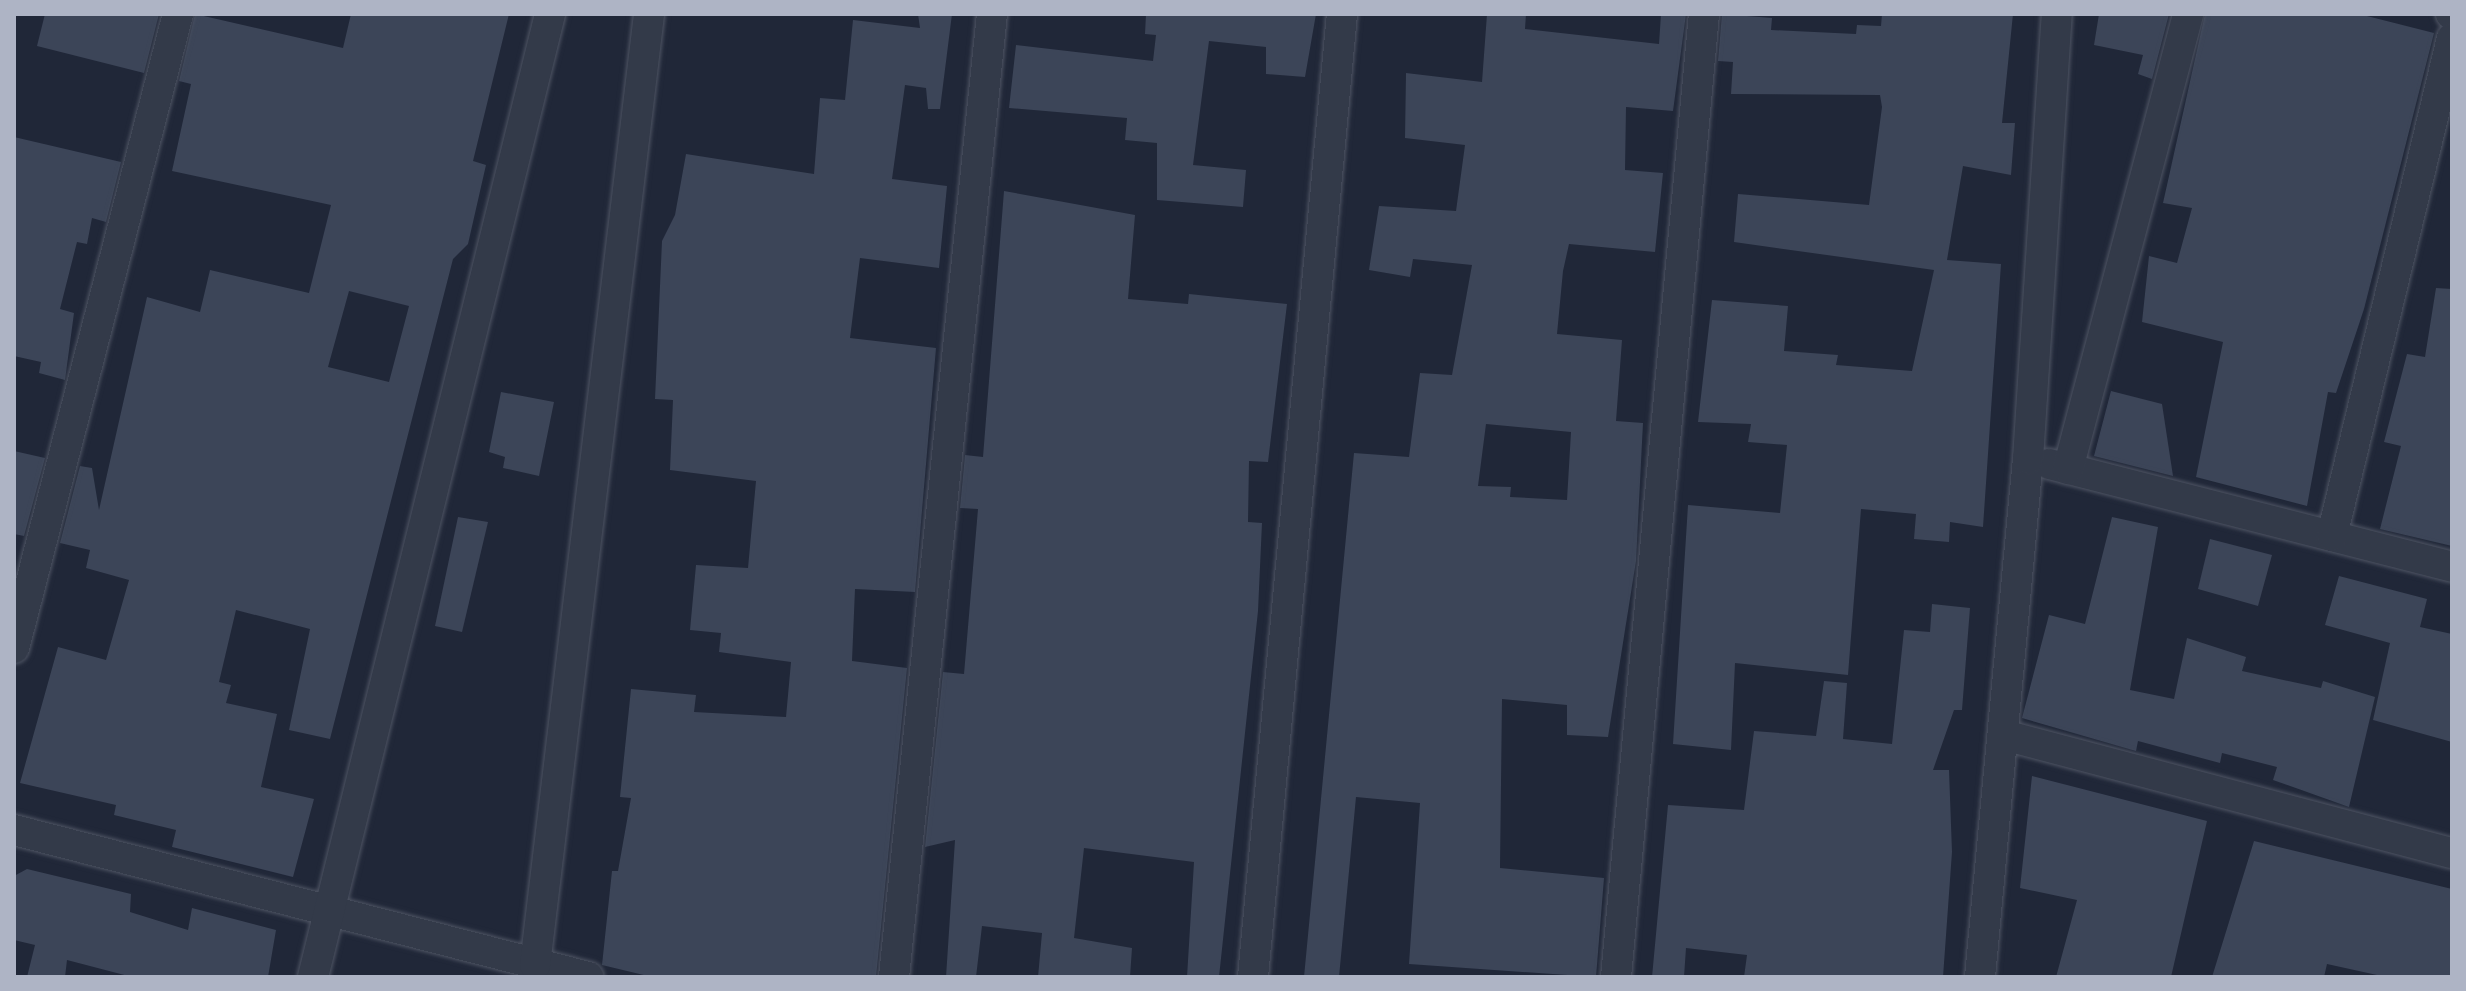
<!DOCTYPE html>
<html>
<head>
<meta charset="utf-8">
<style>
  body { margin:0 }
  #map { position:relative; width:2466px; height:991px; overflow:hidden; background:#202738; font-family:Mulish,sans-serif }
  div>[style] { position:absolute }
  .building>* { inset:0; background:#3c4558 }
  .roads { filter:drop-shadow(0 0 2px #4e5463) drop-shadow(0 0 2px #4e5463) }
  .street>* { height:30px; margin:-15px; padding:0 15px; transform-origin:15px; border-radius:15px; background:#333a49 }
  span { translate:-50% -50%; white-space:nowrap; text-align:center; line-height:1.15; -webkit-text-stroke:6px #191f2d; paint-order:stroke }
  .frame { position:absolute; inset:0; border:16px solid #aeb4c5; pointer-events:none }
</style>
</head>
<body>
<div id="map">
  <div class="building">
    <div style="clip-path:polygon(45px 14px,159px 14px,144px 73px,37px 46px)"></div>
    <div style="clip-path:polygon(evenodd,195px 14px,343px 48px,351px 14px,509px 14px,473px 161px,486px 165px,468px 244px,453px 259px,330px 739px,289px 730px,310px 629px,236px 610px,219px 682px,231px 685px,226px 703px,277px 714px,261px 787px,314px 799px,293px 877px,172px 847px,176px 830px,114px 815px,116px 805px,20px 783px,58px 647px,106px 660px,129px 580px,86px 568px,90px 550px,60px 543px,80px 466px,92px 468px,99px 510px,147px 297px,200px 312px,210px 270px,309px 293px,331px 205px,172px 171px,191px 84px,179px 81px,195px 14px,349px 291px,409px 306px,389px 382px,328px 367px,349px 291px)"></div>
    <div style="clip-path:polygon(918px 14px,952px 14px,940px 109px,928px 109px,926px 88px,905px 85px,892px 179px,947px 186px,939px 268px,860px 258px,850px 338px,936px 348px,915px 592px,855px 589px,852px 661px,907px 668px,876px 977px,652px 977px,602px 965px,612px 871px,618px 871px,631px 798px,620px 797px,631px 689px,696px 695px,694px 712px,786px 717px,791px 662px,719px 652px,721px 633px,690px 630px,696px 565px,748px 568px,756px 481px,670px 470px,673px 400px,655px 399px,662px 241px,675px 215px,686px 154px,814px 174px,820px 98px,845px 100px,853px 20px,920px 28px)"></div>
    <div style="clip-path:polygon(1146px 14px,1316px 14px,1305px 77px,1266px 74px,1266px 47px,1209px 41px,1193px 165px,1246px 170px,1243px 207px,1157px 200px,1157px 143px,1125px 140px,1127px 118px,1009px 108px,1016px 45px,1153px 61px,1156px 35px,1145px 34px)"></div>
    <div style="clip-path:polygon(evenodd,1487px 14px,1526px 14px,1525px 29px,1659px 44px,1661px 14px,1686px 14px,1673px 111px,1626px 107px,1625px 170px,1663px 173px,1655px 252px,1569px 244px,1563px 271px,1557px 334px,1622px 340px,1616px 421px,1643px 423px,1636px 561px,1608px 737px,1567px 735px,1567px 705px,1502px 699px,1500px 868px,1604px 878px,1596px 977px,1409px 964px,1420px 803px,1356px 797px,1339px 977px,1304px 977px,1354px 453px,1409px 457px,1420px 373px,1452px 375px,1472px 265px,1413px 259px,1410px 277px,1369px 270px,1379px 206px,1456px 211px,1465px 145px,1405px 138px,1406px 73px,1482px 82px,1487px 14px,1486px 424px,1571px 432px,1567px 500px,1510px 497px,1511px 487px,1478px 486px,1486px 424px)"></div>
    <div style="clip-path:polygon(1722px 14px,1772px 18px,1771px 30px,1856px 34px,1857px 25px,1881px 26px,1882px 14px,2013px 14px,2002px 123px,2015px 123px,2011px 175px,1963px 166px,1947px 260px,2001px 264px,1983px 527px,1950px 522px,1949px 542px,1914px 539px,1916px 514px,1861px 509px,1848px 675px,1735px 663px,1731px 750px,1673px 744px,1688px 505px,1780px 513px,1787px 445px,1748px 442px,1751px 424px,1698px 422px,1712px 300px,1788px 306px,1784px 351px,1838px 355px,1836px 365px,1912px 371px,1934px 270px,1734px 242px,1738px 194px,1869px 205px,1882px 107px,1880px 95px,1731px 94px,1733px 62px,1718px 61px)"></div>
    <div style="clip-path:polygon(2099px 14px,2169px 14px,2152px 79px,2138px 74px,2143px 55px,2094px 45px)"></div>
    <div style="clip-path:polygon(2205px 14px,2359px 14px,2434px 33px,2364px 309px,2336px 393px,2328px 392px,2307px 506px,2196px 477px,2223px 342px,2142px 322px,2149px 256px,2177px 263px,2192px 208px,2163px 203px)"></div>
    <div style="clip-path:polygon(14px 137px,121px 162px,106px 222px,92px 218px,87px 244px,77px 242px,60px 309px,74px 313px,65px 380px,39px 373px,41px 362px,14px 356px)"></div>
    <div style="clip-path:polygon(1004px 191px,1135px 215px,1128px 299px,1188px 304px,1189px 294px,1287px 304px,1268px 462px,1249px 461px,1248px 522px,1262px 523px,1258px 611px,1219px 977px,1187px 977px,1194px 862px,1084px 848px,1074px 938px,1132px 948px,1130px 977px,1038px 977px,1042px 933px,982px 926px,976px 977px,946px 977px,955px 840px,925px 847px,943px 672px,964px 674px,978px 509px,960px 508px,965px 455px,983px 457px)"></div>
    <div style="clip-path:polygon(2436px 288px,2452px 289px,2452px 546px,2380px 529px,2401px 446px,2384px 442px,2407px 354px,2425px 357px)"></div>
    <div style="clip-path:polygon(2111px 391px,2162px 404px,2173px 476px,2094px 456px)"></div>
    <div style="clip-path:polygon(501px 392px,554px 402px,539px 476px,503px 468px,505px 457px,489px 452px)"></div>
    <div style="clip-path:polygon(14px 451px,45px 458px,24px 536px,14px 534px)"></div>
    <div style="clip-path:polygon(458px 517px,488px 522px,462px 632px,435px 626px)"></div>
    <div style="clip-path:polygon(2112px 517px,2158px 527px,2130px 690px,2174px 699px,2187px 638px,2246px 657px,2242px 671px,2321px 688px,2323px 681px,2375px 697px,2349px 807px,2273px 780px,2277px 767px,2222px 753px,2220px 763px,2138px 741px,2136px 751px,2022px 718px,2049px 615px,2085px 624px)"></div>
    <div style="clip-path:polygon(2210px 539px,2272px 555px,2258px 606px,2198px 589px)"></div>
    <div style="clip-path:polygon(2339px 576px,2427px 599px,2420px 627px,2452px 634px,2452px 742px,2373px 720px,2390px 643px,2325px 625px)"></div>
    <div style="clip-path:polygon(1932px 604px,1970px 608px,1962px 710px,1954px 710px,1933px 770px,1949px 770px,1952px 852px,1943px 977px,1744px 977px,1747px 955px,1686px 948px,1684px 977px,1652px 977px,1668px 805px,1744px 810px,1754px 731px,1816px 736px,1824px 681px,1847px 683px,1843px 739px,1892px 744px,1904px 630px,1930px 632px)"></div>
    <div style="clip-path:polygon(2032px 776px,2207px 821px,2171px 977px,2056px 977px,2077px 900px,2020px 888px)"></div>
    <div style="clip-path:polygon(2254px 841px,2452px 889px,2452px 977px,2386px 977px,2327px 964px,2324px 977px,2212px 977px)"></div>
    <div style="clip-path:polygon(27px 869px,131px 894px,130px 912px,188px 930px,192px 908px,276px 930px,268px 977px,132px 977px,67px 960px,65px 977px,27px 977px,35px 945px,14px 940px,14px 876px)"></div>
  </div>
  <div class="roads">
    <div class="street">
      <div style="left:2451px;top:14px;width:1px"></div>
      <div style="left:2049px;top:464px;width:416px;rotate:14.3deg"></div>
      <div style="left:2068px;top:469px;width:471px;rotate:-75.2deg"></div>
      <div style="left:2332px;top:536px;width:512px;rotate:-76.45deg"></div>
      <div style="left:14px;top:648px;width:655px;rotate:-75.5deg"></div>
      <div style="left:2004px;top:735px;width:463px;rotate:14.8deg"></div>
      <div style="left:14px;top:830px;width:593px;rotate:14.36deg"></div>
      <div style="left:535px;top:965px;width:958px;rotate:-83.16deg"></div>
      <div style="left:313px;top:977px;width:992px;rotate:-76.17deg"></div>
      <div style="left:894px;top:977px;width:968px;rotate:-84.19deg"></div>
      <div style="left:1253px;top:977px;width:967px;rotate:-84.72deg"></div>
      <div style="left:1616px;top:977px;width:967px;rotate:-84.78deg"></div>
      <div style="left:1980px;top:977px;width:520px;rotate:-84.71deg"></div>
      <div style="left:2028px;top:459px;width:446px;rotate:-86.3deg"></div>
    </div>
  </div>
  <div class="frame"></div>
</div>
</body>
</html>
